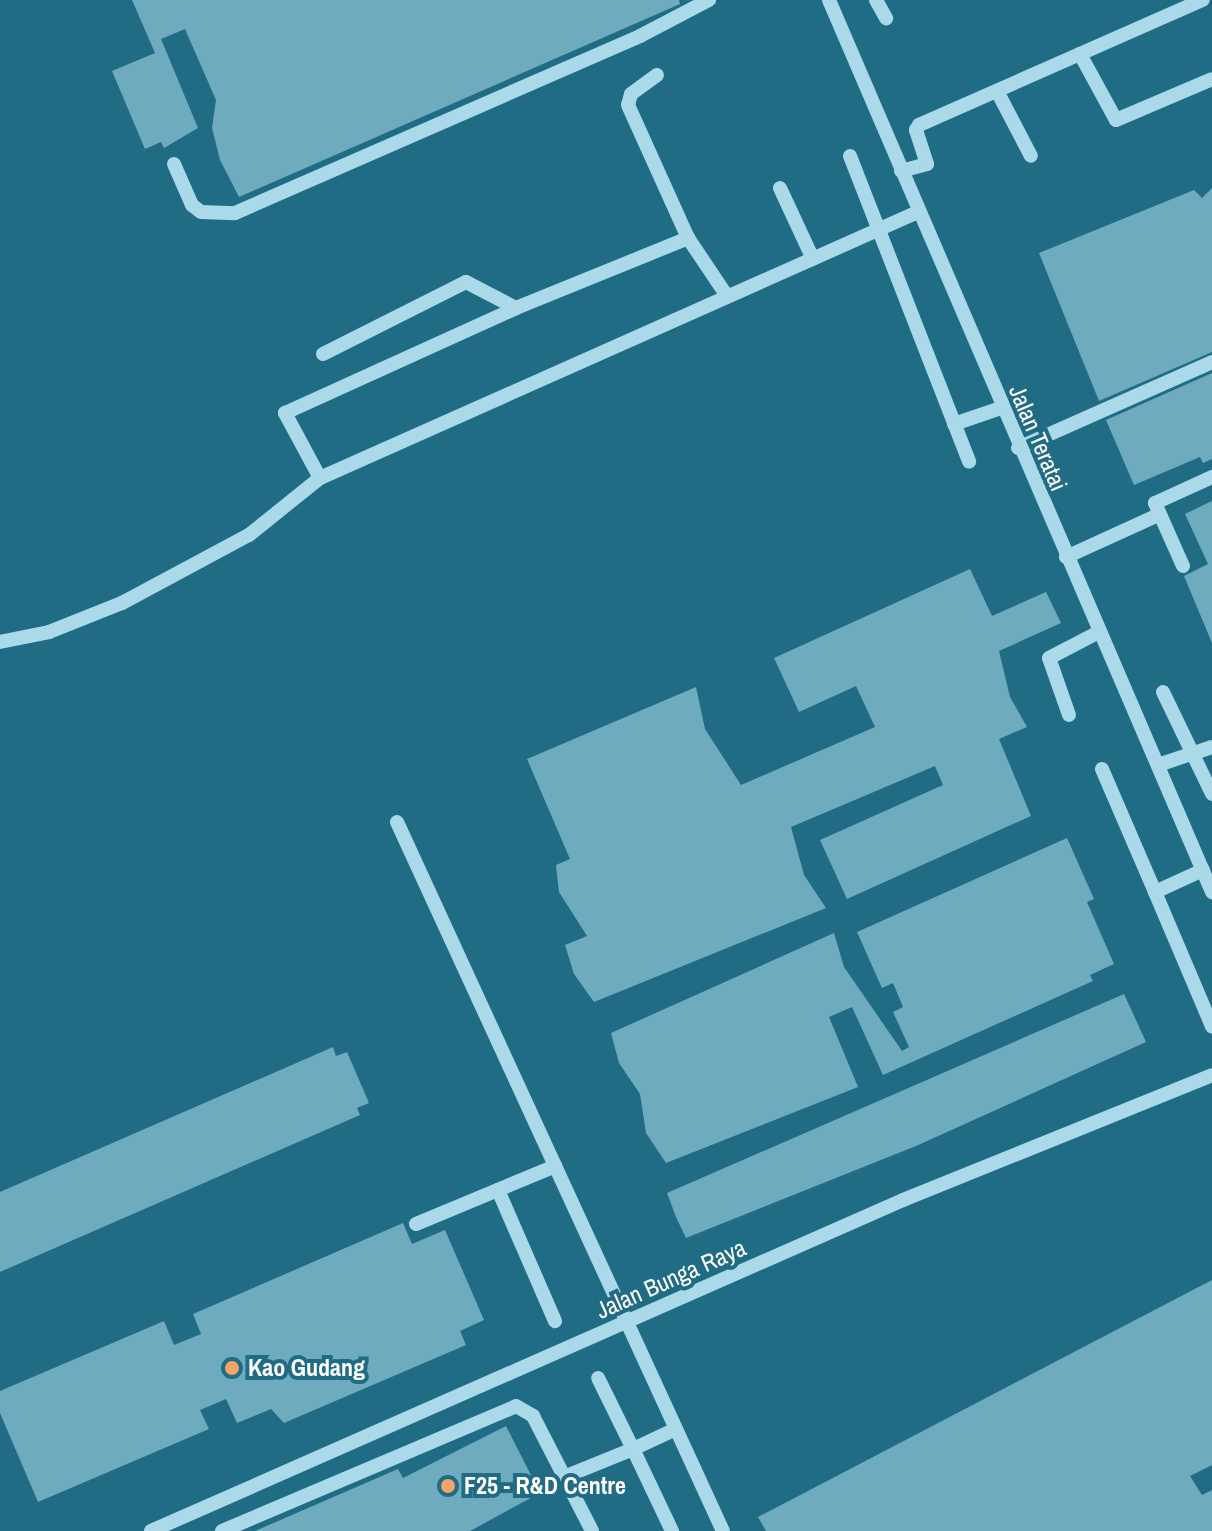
<!DOCTYPE html>
<html>
<head>
<meta charset="utf-8">
<style>
  body { margin:0 }
  #map { position:relative; width:1212px; height:1531px; overflow:hidden; background:#216c85; font-family:"Archivo Narrow",sans-serif }
  div>[style] { position:absolute }
  .building>* { inset:0; background:#6fabbe }
  .minor>* { height:14px; margin:-7px; padding:0 7px; transform-origin:7px; border-radius:7px; background:#aadae9 }
  .dots>* { width:22px; height:22px; translate:-50% -50%; box-sizing:border-box; border:4px solid #216c85; border-radius:50% }
  span { translate:-50% -50%; white-space:nowrap; text-align:center; line-height:1.15; -webkit-text-stroke:8px #216c85; paint-order:stroke }
  .street-label { font-size:24px; color:#fff }
  .poi-label { font-size:24px; color:#fff; font-weight:700 }
  .left { translate:0 -50%; text-align:left }
</style>
</head>
<body>
<div id="map">
  <div class="building">
    <div style="clip-path:polygon(132px 0,679px 0,680px 4px,239px 197px,220px 160px,212px 128px,216px 100px,185px 29px,161px 39px,198px 128px,164px 148px,161px 142px,145px 149px,112px 71px,155px 53px)"></div>
    <div style="clip-path:polygon(1212px 188px,1212px 352px,1099px 401px,1039px 253px,1194px 190px,1202px 198px)"></div>
    <div style="clip-path:polygon(1212px 373px,1212px 459px,1203px 463px,1200px 457px,1134px 485px,1106px 420px)"></div>
    <div style="clip-path:polygon(1212px 501px,1212px 643px,1184px 576px,1208px 564px,1185px 514px)"></div>
    <div style="clip-path:polygon(970px 569px,992px 616px,1046px 592px,1061px 623px,999px 651px,1010px 697px,1027px 727px,999px 739px,1031px 816px,847px 899px,820px 840px,943px 785px,935px 766px,791px 827px,804px 875px,826px 908px,594px 1002px,574px 974px,565px 945px,587px 936px,559px 892px,556px 865px,570px 859px,527px 759px,696px 687px,705px 729px,741px 785px,875px 727px,856px 686px,799px 712px,774px 658px)"></div>
    <div style="clip-path:polygon(1067px 838px,1094px 899px,1087px 902px,1114px 964px,1090px 975px,1093px 981px,883px 1075px,852px 1007px,829px 1017px,858px 1087px,666px 1163px,646px 1133px,640px 1094px,619px 1063px,611px 1033px,834px 933px,844px 967px,902px 1051px,909px 1047px,893px 1012px,903px 1007px,893px 983px,882px 988px,857px 932px)"></div>
    <div style="clip-path:polygon(1124px 994px,1146px 1042px,916px 1146px,686px 1238px,676px 1217px,667px 1193px)"></div>
    <div style="clip-path:polygon(333px 1047px,336px 1056px,347px 1052px,369px 1103px,357px 1108px,360px 1115px,0 1272px,0 1192px)"></div>
    <div style="clip-path:polygon(403px 1223px,412px 1244px,445px 1230px,484px 1320px,460px 1331px,466px 1345px,284px 1423px,271px 1409px,237px 1423px,226px 1399px,200px 1410px,209px 1429px,38px 1502px,0 1413px,0 1391px,164px 1321px,174px 1345px,201px 1334px,193px 1314px)"></div>
    <div style="clip-path:polygon(1212px 1280px,1212px 1465px,1190px 1476px,1202px 1495px,1212px 1490px,1212px 1531px,766px 1531px,758px 1517px)"></div>
    <div style="clip-path:polygon(506px 1426px,540px 1493px,470px 1531px,255px 1531px,398px 1469px,403px 1478px)"></div>
  </div>
  <div class="minor">
    <div style="left:829px;top:0;width:971px;rotate:66.76deg"></div>
    <div style="left:876px;top:0;width:21px;rotate:61deg"></div>
    <div style="left:1080px;top:54px;width:75px;rotate:61.4deg"></div>
    <div style="left:1116px;top:120px;width:104px;rotate:-23.1deg"></div>
    <div style="left:657px;top:75px;width:32px;rotate:144deg"></div>
    <div style="left:631px;top:94px;width:11px;rotate:105deg"></div>
    <div style="left:628px;top:105px;width:146px;rotate:65.7deg"></div>
    <div style="left:997px;top:91px;width:73px;rotate:62.4deg"></div>
    <div style="left:850px;top:156px;width:328px;rotate:68.7deg"></div>
    <div style="left:174px;top:164px;width:45px;rotate:66.3deg"></div>
    <div style="left:192px;top:205px;width:11px;rotate:38deg"></div>
    <div style="left:201px;top:212px;width:34px;rotate:2deg"></div>
    <div style="left:235px;top:213px;width:442px;rotate:-23.6deg"></div>
    <div style="left:640px;top:36px;width:78px;rotate:-27.6deg"></div>
    <div style="left:901px;top:171px;width:27px;rotate:-15deg"></div>
    <div style="left:927px;top:164px;width:36px;rotate:-108deg"></div>
    <div style="left:916px;top:130px;width:6px;rotate:-59deg"></div>
    <div style="left:919px;top:125px;width:310px;rotate:-23.8deg"></div>
    <div style="left:780px;top:188px;width:78px;rotate:65.1deg"></div>
    <div style="left:323px;top:354px;width:160px;rotate:-26.7deg"></div>
    <div style="left:466px;top:282px;width:56px;rotate:27.5deg"></div>
    <div style="left:516px;top:308px;width:186px;rotate:-22.1deg"></div>
    <div style="left:688px;top:238px;width:70px;rotate:56.1deg"></div>
    <div style="left:954px;top:424px;width:50px;rotate:-18.8deg"></div>
    <div style="left:1018px;top:448px;width:212px;rotate:-23.9deg"></div>
    <div style="left:320px;top:478px;width:74px;rotate:-118.3deg"></div>
    <div style="left:285px;top:413px;width:254px;rotate:-24.4deg"></div>
    <div style="left:1066px;top:557px;width:101px;rotate:-24.5deg"></div>
    <div style="left:1183px;top:566px;width:69px;rotate:-114deg"></div>
    <div style="left:1155px;top:503px;width:63px;rotate:-24.5deg"></div>
    <div style="left:0;top:642px;width:50px;rotate:-11.5deg"></div>
    <div style="left:49px;top:632px;width:79px;rotate:-21.7deg"></div>
    <div style="left:122px;top:603px;width:144px;rotate:-28.2deg"></div>
    <div style="left:249px;top:535px;width:91px;rotate:-38.8deg"></div>
    <div style="left:320px;top:478px;width:654px;rotate:-23.98deg"></div>
    <div style="left:1163px;top:692px;width:113px;rotate:64.3deg"></div>
    <div style="left:1069px;top:715px;width:60px;rotate:-109.3deg"></div>
    <div style="left:1049px;top:658px;width:56px;rotate:-27.5deg"></div>
    <div style="left:1158px;top:765px;width:57px;rotate:-18.4deg"></div>
    <div style="left:1102px;top:769px;width:134px;rotate:66.7deg"></div>
    <div style="left:397px;top:822px;width:780px;rotate:65.31deg"></div>
    <div style="left:1203px;top:870px;width:53px;rotate:155.4deg"></div>
    <div style="left:1155px;top:892px;width:146px;rotate:67deg"></div>
    <div style="left:498px;top:1190px;width:143px;rotate:66.5deg"></div>
    <div style="left:416px;top:1224px;width:151px;rotate:-22.6deg"></div>
    <div style="left:564px;top:1477px;width:74px;rotate:-22.1deg"></div>
    <div style="left:633px;top:1449px;width:79px;rotate:-116.2deg"></div>
    <div style="left:151px;top:1531px;width:822px;rotate:-23.76deg"></div>
    <div style="left:903px;top:1200px;width:333px;rotate:-22deg"></div>
    <div style="left:222px;top:1531px;width:319px;rotate:-23deg"></div>
    <div style="left:516px;top:1406px;width:20px;rotate:30deg"></div>
    <div style="left:533px;top:1416px;width:129px;rotate:62.8deg"></div>
    <div style="left:672px;top:1531px;width:91px;rotate:-115.4deg"></div>
    <div style="left:633px;top:1449px;width:47px;rotate:-24.9deg"></div>
  </div>
  <div class="dots">
    <div style="left:232px;top:1368px;background:#f5a36c"></div>
    <div style="left:448px;top:1486px;background:#f5a36c"></div>
  </div>
  <div class="street-label">
    <span style="left:1038px;top:438px;rotate:67deg">Jalan Teratai</span>
    <span style="left:671px;top:1279px;rotate:-24deg">Jalan Bunga Raya</span>
  </div>
  <div class="poi-label">
    <span class="left" style="left:248px;top:1368px">Kao Gudang</span>
    <span class="left" style="left:464px;top:1486px">F25 - R&amp;D Centre</span>
  </div>
</div>
</body>
</html>
